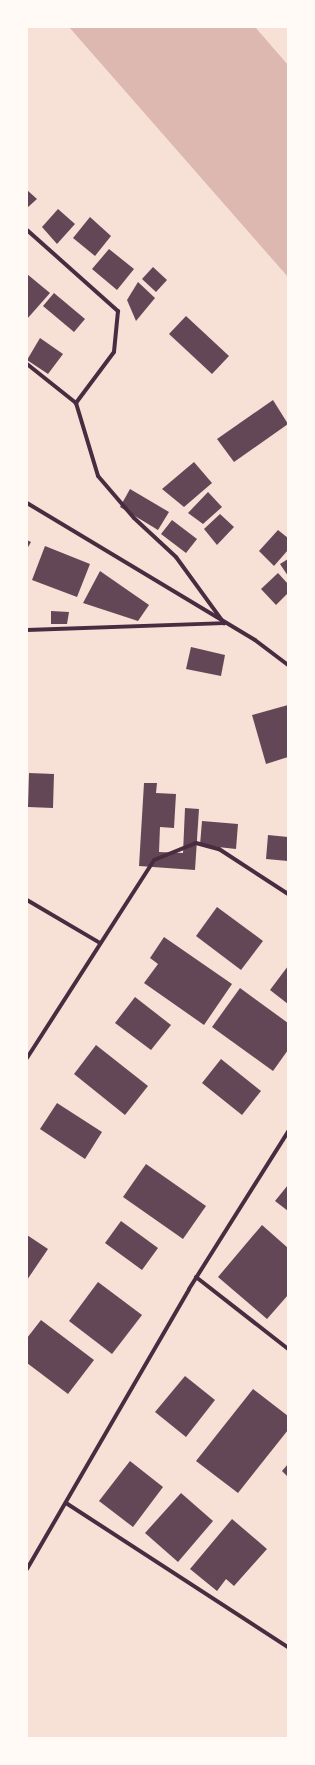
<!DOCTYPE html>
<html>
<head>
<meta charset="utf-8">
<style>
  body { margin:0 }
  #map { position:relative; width:315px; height:1765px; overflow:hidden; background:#f7e1d7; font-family:"DM Sans",sans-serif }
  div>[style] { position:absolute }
  .water>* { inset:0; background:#dcb8b0 }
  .building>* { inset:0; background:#644757 }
  .minor>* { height:4px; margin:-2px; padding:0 2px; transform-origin:2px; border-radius:2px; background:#4a2c40 }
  span { translate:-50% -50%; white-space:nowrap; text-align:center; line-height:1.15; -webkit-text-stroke:3.5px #fffaf5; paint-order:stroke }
  .frame { position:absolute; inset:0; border:28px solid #fffaf5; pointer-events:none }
</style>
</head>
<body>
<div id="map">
  <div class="water">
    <div style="clip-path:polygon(69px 27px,255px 27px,288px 65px,288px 277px)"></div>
  </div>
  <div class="building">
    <div style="clip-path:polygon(27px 190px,37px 199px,27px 208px)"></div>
    <div style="clip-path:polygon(58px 209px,75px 224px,57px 244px,42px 227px)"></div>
    <div style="clip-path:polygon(90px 217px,111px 236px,95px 256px,73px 238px)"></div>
    <div style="clip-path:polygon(109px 249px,134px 269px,117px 290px,92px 269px)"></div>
    <div style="clip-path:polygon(153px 267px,167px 280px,156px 292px,142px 279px)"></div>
    <div style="clip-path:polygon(27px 274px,50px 293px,27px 319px)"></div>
    <div style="clip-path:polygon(138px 282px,155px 298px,136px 321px,127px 300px)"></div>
    <div style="clip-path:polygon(54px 293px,85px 319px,74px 332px,43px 306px)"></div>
    <div style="clip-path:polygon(186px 316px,229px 356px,212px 374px,169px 334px)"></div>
    <div style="clip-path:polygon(40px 338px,63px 354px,48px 374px,27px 360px)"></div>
    <div style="clip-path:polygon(273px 400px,288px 424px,234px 462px,217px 439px)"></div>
    <div style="clip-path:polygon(194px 462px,212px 483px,184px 507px,162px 489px)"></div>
    <div style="clip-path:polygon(130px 489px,169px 512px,158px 530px,120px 507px)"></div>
    <div style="clip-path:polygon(208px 492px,222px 507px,203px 524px,188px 513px)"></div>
    <div style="clip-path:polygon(220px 514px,234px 527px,217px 545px,204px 529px)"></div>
    <div style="clip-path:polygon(172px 520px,197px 539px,186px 553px,161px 534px)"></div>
    <div style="clip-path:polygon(278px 530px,288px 538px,288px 550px,274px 566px,259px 551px)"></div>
    <div style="clip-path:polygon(27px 540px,31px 542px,27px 549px)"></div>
    <div style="clip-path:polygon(45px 546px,90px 564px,77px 597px,32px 580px)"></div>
    <div style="clip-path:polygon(288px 559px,288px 576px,280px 564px)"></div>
    <div style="clip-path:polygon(100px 571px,149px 605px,138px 621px,83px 603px)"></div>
    <div style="clip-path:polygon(278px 573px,288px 584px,288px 593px,276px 605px,261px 589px)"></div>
    <div style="clip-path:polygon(51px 611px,69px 612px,67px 624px,51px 624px)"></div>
    <div style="clip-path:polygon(191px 647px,225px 655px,221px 676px,186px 669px)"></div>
    <div style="clip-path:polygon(288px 705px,288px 757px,266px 764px,252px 715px)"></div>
    <div style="clip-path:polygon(29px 773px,54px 774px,53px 808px,28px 807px)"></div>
    <div style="clip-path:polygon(144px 783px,157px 783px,156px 793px,176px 794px,174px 828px,160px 827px,159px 852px,183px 853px,185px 808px,199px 809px,195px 870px,139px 866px)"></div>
    <div style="clip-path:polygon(202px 821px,238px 824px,236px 849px,200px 845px)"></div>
    <div style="clip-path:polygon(268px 835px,288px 837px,288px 861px,266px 859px)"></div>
    <div style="clip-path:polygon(217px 907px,263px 941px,241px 970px,196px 936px)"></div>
    <div style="clip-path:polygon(164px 937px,232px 984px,204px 1025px,144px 983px,158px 964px,150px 958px)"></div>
    <div style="clip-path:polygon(288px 966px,288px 1004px,270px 990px)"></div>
    <div style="clip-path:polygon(240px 988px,288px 1023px,288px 1050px,273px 1071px,212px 1027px)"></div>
    <div style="clip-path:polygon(135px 997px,171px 1025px,151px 1050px,115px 1023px)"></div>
    <div style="clip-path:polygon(96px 1045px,148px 1086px,125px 1115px,74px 1074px)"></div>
    <div style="clip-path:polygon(221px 1059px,261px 1091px,242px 1115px,202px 1083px)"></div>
    <div style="clip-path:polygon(57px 1103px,102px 1132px,85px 1159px,40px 1129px)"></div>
    <div style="clip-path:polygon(146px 1164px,206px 1206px,183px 1239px,123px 1197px)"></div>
    <div style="clip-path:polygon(288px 1185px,288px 1211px,275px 1201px)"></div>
    <div style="clip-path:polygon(121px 1221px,158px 1248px,142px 1270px,105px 1243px)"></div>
    <div style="clip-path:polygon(262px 1225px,288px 1248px,288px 1295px,267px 1319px,218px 1277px)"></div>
    <div style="clip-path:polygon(27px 1235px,48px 1249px,27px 1280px)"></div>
    <div style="clip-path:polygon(98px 1282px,142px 1315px,112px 1354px,69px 1321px)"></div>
    <div style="clip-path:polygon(41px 1320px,94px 1360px,68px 1394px,27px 1363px,27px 1338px)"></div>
    <div style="clip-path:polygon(185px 1376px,215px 1400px,186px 1437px,155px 1412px)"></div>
    <div style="clip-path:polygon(253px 1389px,288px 1416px,288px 1430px,238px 1493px,196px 1461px)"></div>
    <div style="clip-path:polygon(130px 1461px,163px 1487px,133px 1527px,99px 1501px)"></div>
    <div style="clip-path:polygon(288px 1464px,288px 1477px,282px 1471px)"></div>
    <div style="clip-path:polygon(181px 1493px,213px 1521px,178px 1562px,145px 1533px)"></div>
    <div style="clip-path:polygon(232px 1519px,267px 1549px,234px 1586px,226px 1579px,217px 1591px,190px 1569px)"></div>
  </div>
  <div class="minor">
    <div style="left:27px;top:230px;width:122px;rotate:41.7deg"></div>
    <div style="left:118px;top:311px;width:41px;rotate:95.6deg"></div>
    <div style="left:114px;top:352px;width:64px;rotate:126.7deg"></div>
    <div style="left:27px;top:364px;width:63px;rotate:38.5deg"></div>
    <div style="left:76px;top:403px;width:76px;rotate:73.2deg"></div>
    <div style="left:98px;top:476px;width:55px;rotate:49.4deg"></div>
    <div style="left:134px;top:518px;width:57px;rotate:42.9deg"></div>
    <div style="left:176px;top:557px;width:82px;rotate:54deg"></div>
    <div style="left:27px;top:503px;width:266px;rotate:31deg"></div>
    <div style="left:255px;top:640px;width:41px;rotate:37.1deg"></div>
    <div style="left:27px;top:630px;width:197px;rotate:-2deg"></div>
    <div style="left:27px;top:900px;width:85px;rotate:30.5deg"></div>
    <div style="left:27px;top:1058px;width:235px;rotate:-57.3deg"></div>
    <div style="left:154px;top:860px;width:45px;rotate:-22deg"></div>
    <div style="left:196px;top:843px;width:24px;rotate:15deg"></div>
    <div style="left:219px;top:849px;width:82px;rotate:33.1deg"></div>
    <div style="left:196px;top:1277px;width:117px;rotate:38deg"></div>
    <div style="left:66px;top:1503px;width:265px;rotate:33deg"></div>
    <div style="left:27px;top:1569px;width:323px;rotate:-59.9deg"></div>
    <div style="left:189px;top:1289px;width:186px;rotate:-57.8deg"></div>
  </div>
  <div class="frame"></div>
</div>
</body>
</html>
